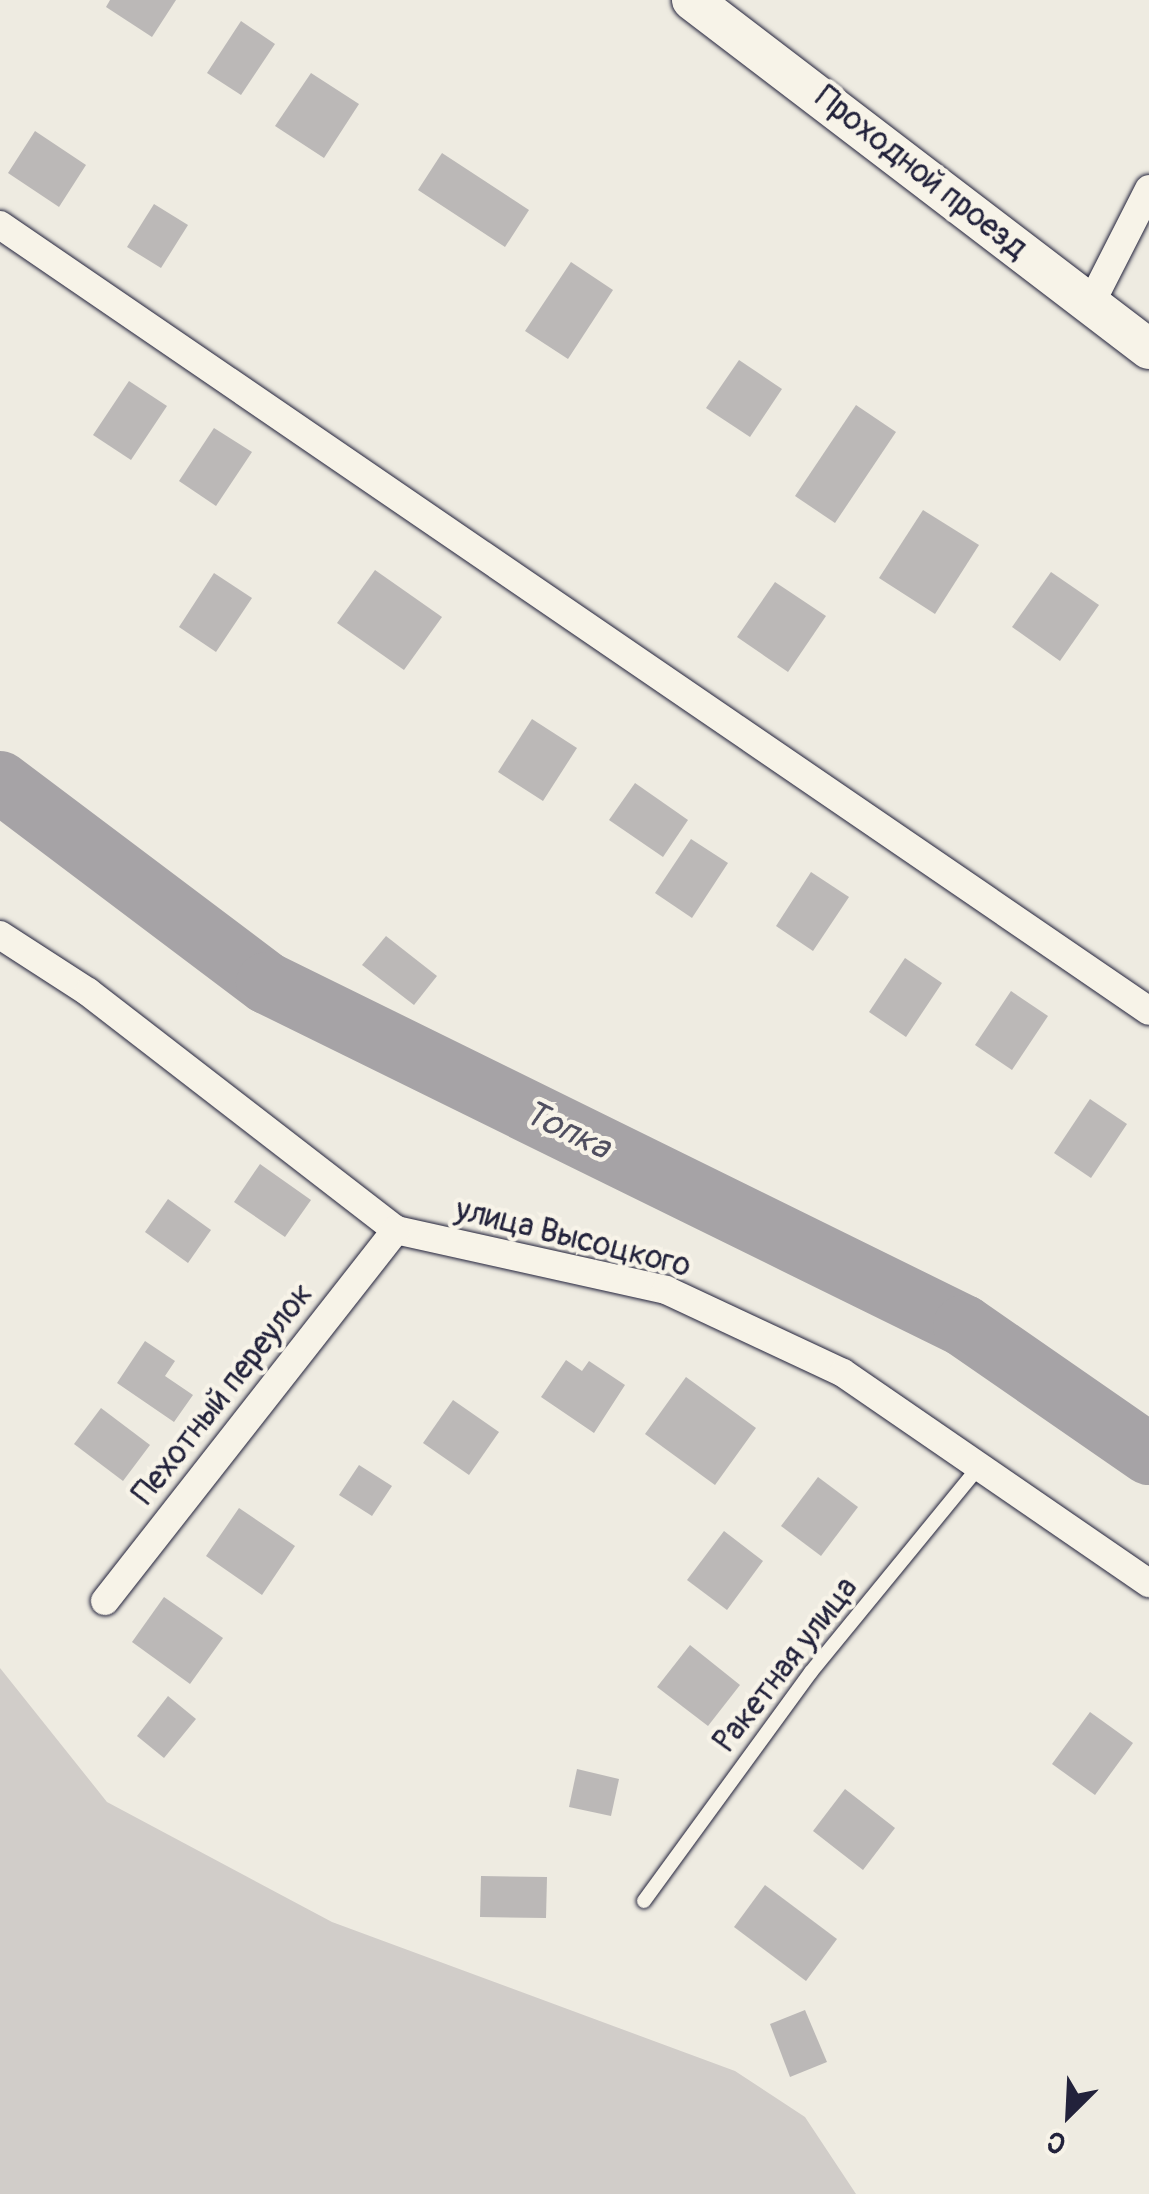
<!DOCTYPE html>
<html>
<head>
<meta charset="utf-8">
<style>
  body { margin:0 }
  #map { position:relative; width:1149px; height:2194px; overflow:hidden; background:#eeebe1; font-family:Pangolin,sans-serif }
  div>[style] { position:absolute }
  .green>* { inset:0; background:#d1cdc9 }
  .river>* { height:62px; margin:-31px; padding:0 31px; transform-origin:31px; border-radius:31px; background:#a6a3a6 }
  .building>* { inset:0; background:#bbb8b7 }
  .roads { filter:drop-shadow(0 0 2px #22223b) drop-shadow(0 0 2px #22223b) }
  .lane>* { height:14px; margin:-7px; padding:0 7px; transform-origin:7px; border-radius:7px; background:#f7f3e8 }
  .street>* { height:28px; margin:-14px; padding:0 14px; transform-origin:14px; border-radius:14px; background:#f7f3e8 }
  .secondary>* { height:40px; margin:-20px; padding:0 20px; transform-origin:20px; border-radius:20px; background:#f7f3e8 }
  span { translate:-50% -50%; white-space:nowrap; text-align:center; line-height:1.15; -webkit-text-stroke:9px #f7f3e8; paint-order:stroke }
  .street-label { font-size:32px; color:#22223b }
  .water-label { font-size:35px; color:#504f60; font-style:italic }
  .north { position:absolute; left:1019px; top:2064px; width:100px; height:100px; -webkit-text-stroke:8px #f7f3e8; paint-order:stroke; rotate:204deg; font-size:28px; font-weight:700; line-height:40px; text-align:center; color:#22223b }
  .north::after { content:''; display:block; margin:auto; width:35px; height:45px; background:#22223b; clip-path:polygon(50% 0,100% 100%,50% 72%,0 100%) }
</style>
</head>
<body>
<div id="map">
  <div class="green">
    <div style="clip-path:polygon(0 1668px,107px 1802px,332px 1922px,735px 2071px,805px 2117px,856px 2194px,0 2194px)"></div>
  </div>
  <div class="river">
    <div style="left:0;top:782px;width:334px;rotate:37deg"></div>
    <div style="left:267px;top:983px;width:777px;rotate:26.2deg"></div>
    <div style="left:964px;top:1326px;width:225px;rotate:34.7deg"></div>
  </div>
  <div class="building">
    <div style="clip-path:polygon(110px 0,176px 0,152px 37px,106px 7px)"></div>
    <div style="clip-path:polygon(241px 21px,275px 44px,241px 95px,207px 73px)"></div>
    <div style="clip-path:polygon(311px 73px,359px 104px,324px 158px,275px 126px)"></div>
    <div style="clip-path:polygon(35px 131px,86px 165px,59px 207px,8px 173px)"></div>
    <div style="clip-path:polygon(442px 153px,529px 210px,505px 247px,418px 190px)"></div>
    <div style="clip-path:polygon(154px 204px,188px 225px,161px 268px,127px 247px)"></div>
    <div style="clip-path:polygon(571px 262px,613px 290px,568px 359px,525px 331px)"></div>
    <div style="clip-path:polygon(739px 360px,782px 389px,750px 437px,706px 408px)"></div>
    <div style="clip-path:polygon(129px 381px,167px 406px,131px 460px,93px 435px)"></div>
    <div style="clip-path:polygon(856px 405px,896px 432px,835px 523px,795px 496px)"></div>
    <div style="clip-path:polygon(214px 428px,252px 452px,216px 506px,179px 481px)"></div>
    <div style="clip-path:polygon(923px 510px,979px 545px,935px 614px,879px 578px)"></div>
    <div style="clip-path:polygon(375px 570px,442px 617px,404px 670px,337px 623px)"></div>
    <div style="clip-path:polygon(1051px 572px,1099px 605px,1060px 661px,1012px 627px)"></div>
    <div style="clip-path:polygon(214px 573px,252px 598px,216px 652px,179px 627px)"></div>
    <div style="clip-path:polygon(775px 582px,826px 616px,788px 672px,737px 637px)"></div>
    <div style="clip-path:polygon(532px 719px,577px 748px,543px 801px,498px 772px)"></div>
    <div style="clip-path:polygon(635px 783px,688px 820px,663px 857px,609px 820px)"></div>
    <div style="clip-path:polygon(691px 839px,728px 863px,692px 918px,655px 893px)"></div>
    <div style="clip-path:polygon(811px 872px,849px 897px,813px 951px,776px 926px)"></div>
    <div style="clip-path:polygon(386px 936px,437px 976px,414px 1005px,362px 965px)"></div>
    <div style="clip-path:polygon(905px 958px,942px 983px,906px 1037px,869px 1012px)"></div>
    <div style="clip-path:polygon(1011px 991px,1048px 1016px,1012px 1070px,975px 1045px)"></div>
    <div style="clip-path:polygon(1090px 1099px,1127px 1124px,1091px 1178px,1054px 1153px)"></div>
    <div style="clip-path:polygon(260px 1164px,311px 1200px,285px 1237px,234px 1202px)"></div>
    <div style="clip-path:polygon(168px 1199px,211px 1230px,188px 1263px,145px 1232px)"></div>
    <div style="clip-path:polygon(145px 1341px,175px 1361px,165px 1376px,193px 1395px,174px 1422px,117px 1383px)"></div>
    <div style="clip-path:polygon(566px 1360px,582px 1371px,589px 1361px,625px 1385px,594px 1433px,541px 1397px)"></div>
    <div style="clip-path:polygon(686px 1377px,756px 1428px,715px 1485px,645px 1434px)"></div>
    <div style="clip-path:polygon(453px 1400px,499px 1432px,469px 1475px,423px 1443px)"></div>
    <div style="clip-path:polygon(101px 1408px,150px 1445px,123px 1481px,74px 1444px)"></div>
    <div style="clip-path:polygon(359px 1465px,392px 1486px,372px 1516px,339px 1495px)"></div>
    <div style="clip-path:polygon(818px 1477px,858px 1507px,821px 1556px,781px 1526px)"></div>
    <div style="clip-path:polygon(239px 1508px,295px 1546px,262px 1595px,206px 1556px)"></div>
    <div style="clip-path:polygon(724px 1531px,763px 1561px,727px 1610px,687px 1580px)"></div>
    <div style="clip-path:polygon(164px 1597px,223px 1638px,190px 1684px,132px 1642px)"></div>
    <div style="clip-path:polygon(690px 1645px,740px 1685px,708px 1726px,657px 1687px)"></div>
    <div style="clip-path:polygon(168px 1696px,196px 1719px,164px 1758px,137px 1736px)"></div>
    <div style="clip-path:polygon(1090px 1712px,1133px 1743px,1095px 1795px,1052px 1764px)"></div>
    <div style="clip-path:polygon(577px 1769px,619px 1779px,611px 1816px,569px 1807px)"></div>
    <div style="clip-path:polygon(845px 1789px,895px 1828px,863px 1870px,813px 1831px)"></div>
    <div style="clip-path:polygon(481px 1876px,547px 1877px,546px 1918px,480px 1917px)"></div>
    <div style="clip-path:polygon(765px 1885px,837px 1939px,806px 1981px,734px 1927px)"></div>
    <div style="clip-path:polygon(805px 2010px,827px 2062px,790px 2077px,770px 2024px)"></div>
  </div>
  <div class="roads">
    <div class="lane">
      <div style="left:644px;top:1901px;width:283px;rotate:-53.9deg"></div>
      <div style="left:811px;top:1672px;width:264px;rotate:-50.7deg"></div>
    </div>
    <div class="street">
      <div style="left:0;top:225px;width:1392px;rotate:34.37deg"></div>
      <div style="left:1091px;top:303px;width:128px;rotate:-63deg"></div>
      <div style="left:0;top:935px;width:105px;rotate:32.9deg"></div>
      <div style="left:88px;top:992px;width:389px;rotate:37.7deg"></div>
      <div style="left:396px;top:1230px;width:277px;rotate:12.5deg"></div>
      <div style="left:666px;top:1290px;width:195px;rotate:25.1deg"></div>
      <div style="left:843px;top:1373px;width:371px;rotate:34.5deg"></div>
      <div style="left:105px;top:1601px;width:472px;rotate:-51.9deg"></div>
    </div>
    <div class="secondary">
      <div style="left:692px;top:0;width:575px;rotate:37.37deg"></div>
    </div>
  </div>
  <div class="street-label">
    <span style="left:921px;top:173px;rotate:38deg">Проходной проезд</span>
    <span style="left:573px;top:1238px;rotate:14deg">улица Высоцкого</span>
    <span style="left:223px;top:1394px;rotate:-52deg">Пехотный переулок</span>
    <span style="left:786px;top:1665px;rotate:-52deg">Ракетная улица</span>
  </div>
  <div class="water-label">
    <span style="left:567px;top:1130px;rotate:26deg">Топка</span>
  </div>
  <div class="north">С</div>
</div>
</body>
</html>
